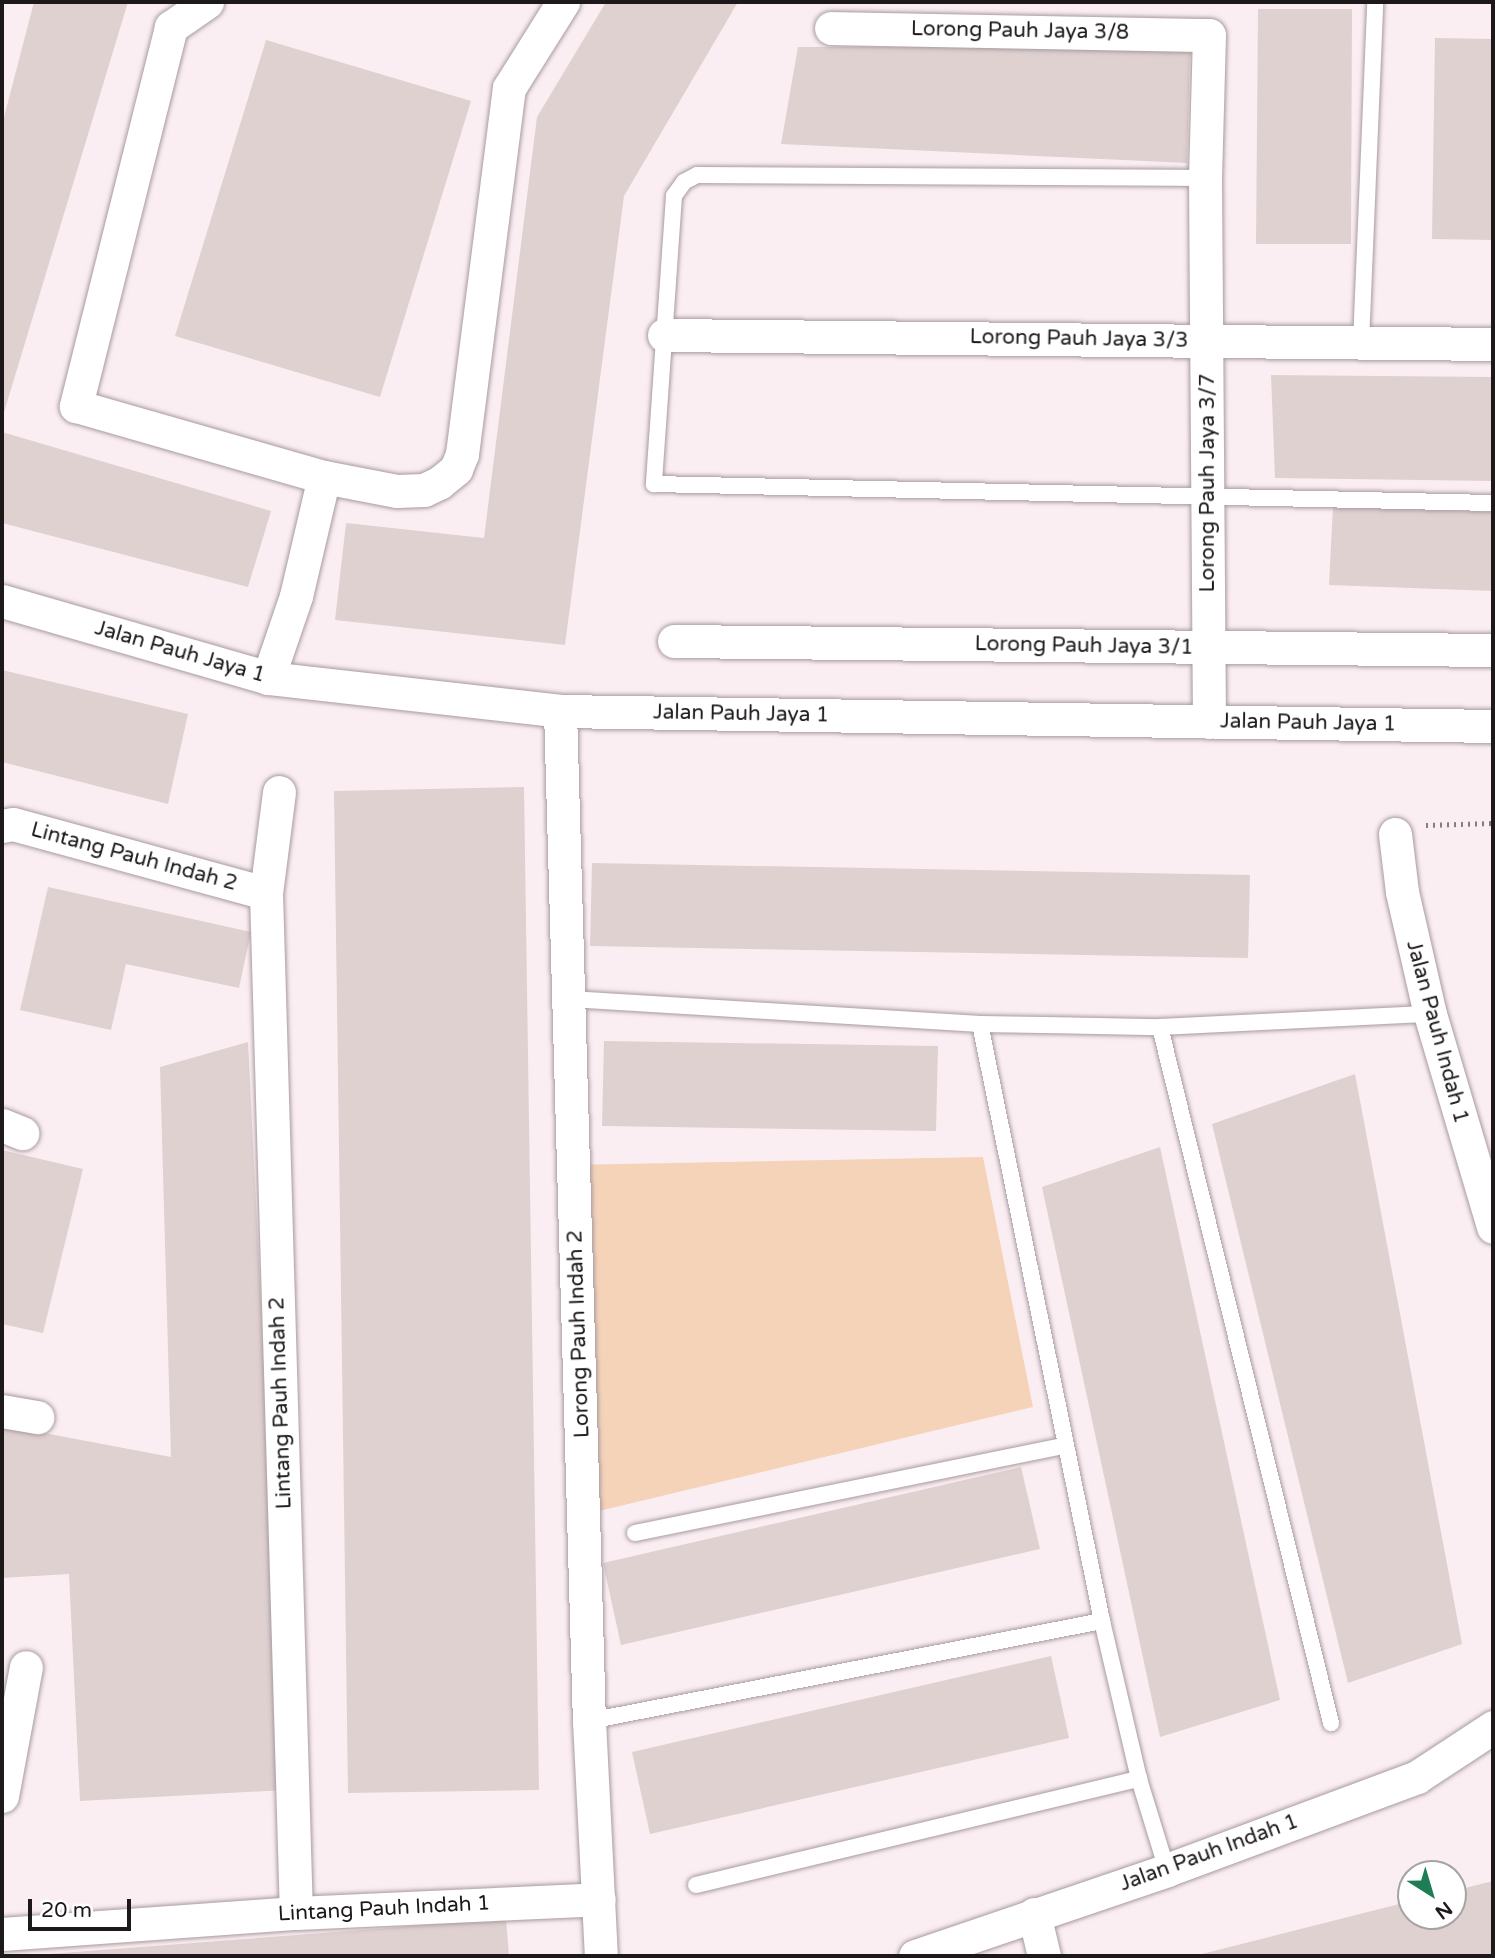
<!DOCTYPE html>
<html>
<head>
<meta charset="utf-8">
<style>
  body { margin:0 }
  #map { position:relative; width:1495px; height:1958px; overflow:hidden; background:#fbeef3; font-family:"Varela Round",sans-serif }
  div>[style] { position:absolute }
  .green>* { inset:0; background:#f5d3b9 }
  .building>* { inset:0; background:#dfd1d0 }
  .path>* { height:4.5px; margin-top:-2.25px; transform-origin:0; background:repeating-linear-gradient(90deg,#857d80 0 2px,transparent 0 7px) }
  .roads { filter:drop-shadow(0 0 2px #a79ba0) drop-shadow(0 0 2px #a79ba0) }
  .service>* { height:16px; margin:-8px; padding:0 8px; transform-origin:8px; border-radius:8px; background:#fff }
  .minor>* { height:33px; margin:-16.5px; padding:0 16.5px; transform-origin:16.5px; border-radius:16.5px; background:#fff }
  span { translate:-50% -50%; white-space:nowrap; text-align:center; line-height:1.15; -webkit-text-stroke:7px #fff; paint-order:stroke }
  .street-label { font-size:21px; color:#1d191a }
  .frame { position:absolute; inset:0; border:4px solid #1d191a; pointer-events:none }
  .north { position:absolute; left:1397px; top:1860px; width:70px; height:70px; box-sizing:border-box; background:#fff; border:2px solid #a5a3a3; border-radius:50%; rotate:143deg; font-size:19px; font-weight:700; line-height:28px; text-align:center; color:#1d191a }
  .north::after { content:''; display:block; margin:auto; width:24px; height:32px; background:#1e7d55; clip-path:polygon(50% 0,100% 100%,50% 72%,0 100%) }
  .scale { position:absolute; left:28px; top:1899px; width:103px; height:32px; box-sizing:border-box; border:4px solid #1d191a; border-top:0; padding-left:9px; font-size:21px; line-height:24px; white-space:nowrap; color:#1d191a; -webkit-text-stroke:5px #fff; paint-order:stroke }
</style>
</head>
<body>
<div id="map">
  <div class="green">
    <div style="clip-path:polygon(983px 1157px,1033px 1407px,578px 1516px,566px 1165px)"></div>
  </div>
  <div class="building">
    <div style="clip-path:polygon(34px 2px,128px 2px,2px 419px,2px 125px)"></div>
    <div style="clip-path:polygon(606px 2px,738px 2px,624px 196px,565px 645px,335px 620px,346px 523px,484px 538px,537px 117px)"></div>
    <div style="clip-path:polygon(1258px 9px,1352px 9px,1351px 244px,1256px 244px)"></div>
    <div style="clip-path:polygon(1435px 38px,1493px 39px,1493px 240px,1432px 239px)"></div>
    <div style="clip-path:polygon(266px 40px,471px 101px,380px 397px,175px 336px)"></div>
    <div style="clip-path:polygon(1190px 46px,1187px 163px,781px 144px,798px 47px)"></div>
    <div style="clip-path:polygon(1271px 375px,1493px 377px,1493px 481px,1275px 478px)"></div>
    <div style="clip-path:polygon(2px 432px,271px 511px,248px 587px,2px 523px)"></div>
    <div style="clip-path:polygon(1333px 506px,1493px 512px,1493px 591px,1329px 585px)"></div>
    <div style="clip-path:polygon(2px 670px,188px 714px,168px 804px,2px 762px)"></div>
    <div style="clip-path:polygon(524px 787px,539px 1790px,348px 1793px,334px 791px)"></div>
    <div style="clip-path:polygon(592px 863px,1250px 875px,1248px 958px,590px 946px)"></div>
    <div style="clip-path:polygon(48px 887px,251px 932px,239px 988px,126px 964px,111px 1030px,20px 1010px)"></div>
    <div style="clip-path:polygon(604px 1041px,938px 1046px,936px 1131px,602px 1126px)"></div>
    <div style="clip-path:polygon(248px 1042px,285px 1790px,80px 1801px,69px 1574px,2px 1578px,2px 1425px,171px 1457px,160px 1067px)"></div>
    <div style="clip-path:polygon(1355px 1074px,1462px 1644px,1348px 1683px,1212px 1124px)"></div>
    <div style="clip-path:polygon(1160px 1147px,1280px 1700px,1160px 1737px,1042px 1187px)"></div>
    <div style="clip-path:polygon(2px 1150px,83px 1169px,43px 1333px,2px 1324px)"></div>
    <div style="clip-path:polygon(1021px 1467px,1040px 1549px,621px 1645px,603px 1563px)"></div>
    <div style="clip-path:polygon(1051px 1656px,1069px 1738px,650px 1834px,632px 1752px)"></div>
    <div style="clip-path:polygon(1493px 1881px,1493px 1956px,1194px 1956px,1411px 1901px,1411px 1916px,1453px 1916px,1453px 1891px)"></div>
    <div style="clip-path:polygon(506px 1919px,509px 1956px,49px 1956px,49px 1954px)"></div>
  </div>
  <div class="path">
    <div style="left:1426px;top:825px;width:67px;rotate:-1.7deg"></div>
  </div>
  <div class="roads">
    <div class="service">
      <div style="left:1205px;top:178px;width:508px;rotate:-179.66deg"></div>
      <div style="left:697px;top:175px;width:15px;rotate:152deg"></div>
      <div style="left:684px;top:182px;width:17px;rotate:126deg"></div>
      <div style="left:674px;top:196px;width:289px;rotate:94deg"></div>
      <div style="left:654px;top:484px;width:839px;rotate:1.3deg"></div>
      <div style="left:1361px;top:343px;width:341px;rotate:-87.6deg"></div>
      <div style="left:570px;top:999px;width:411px;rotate:3.5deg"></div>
      <div style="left:980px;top:1024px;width:180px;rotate:1deg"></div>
      <div style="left:1160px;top:1027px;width:270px;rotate:-2.8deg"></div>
      <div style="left:980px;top:1024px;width:609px;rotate:78.45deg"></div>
      <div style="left:1102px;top:1621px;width:162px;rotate:76.8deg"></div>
      <div style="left:1139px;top:1779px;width:95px;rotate:72.9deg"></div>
      <div style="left:1160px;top:1027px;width:717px;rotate:76.2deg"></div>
      <div style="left:635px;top:1533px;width:438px;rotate:-11.5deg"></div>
      <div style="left:589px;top:1721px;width:523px;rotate:-11.03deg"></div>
      <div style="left:696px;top:1885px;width:456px;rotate:-13.5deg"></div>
    </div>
    <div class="minor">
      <div style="left:207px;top:2px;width:44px;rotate:145.2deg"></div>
      <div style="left:171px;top:27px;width:391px;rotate:104.1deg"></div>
      <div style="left:76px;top:406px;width:258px;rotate:16deg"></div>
      <div style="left:324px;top:477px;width:74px;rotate:10.9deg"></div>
      <div style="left:397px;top:491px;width:27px;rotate:-2deg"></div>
      <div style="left:424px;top:490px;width:17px;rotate:-25deg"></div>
      <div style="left:439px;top:483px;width:22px;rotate:-39deg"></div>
      <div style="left:456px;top:469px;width:16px;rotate:-68deg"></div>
      <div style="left:462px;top:454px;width:369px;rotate:-82.7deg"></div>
      <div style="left:509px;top:88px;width:102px;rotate:-57.9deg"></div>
      <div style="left:831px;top:28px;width:378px;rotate:1.1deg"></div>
      <div style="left:1209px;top:35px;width:143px;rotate:91.6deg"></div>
      <div style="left:1205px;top:178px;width:544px;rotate:89.58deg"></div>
      <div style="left:664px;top:335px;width:829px;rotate:0.62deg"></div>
      <div style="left:2px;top:601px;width:277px;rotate:16.1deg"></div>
      <div style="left:268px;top:678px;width:294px;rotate:6.4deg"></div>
      <div style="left:560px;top:711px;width:933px;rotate:0.92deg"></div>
      <div style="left:674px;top:641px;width:819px;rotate:0.63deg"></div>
      <div style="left:268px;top:678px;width:87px;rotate:-71.1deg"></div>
      <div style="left:296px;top:596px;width:122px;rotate:-76.8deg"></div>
      <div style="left:560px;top:711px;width:1010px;rotate:88.36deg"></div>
      <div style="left:589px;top:1721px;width:235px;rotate:87.1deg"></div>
      <div style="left:279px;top:792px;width:102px;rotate:97.3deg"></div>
      <div style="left:266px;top:893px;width:1020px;rotate:88.32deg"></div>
      <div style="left:2px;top:826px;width:11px;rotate:-10deg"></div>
      <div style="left:13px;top:824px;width:262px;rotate:15.3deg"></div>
      <div style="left:1395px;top:834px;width:58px;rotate:83.1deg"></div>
      <div style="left:1402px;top:892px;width:125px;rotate:77.1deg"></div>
      <div style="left:1430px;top:1014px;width:222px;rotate:73.5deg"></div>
      <div style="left:2px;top:1125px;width:22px;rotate:22deg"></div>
      <div style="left:2px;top:1411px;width:36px;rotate:10deg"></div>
      <div style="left:2px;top:1796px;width:131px;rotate:-79.5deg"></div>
      <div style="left:1034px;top:1914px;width:43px;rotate:76.6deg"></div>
      <div style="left:2px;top:1934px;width:295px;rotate:-4.1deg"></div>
      <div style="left:296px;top:1913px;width:303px;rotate:-2.6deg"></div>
      <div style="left:915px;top:1956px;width:266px;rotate:-18.8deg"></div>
      <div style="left:1167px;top:1870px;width:267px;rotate:-20.4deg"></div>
      <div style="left:1417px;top:1777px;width:91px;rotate:-33.3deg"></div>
    </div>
  </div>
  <div class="street-label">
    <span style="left:1020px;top:31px;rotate:1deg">Lorong Pauh Jaya 3/8</span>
    <span style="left:1079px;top:339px;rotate:1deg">Lorong Pauh Jaya 3/3</span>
    <span style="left:1208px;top:483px;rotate:-90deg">Lorong Pauh Jaya 3/7</span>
    <span style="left:1084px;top:646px;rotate:1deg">Lorong Pauh Jaya 3/1</span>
    <span style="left:180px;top:652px;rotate:16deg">Jalan Pauh Jaya 1</span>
    <span style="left:741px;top:714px;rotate:1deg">Jalan Pauh Jaya 1</span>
    <span style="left:1308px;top:723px;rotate:1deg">Jalan Pauh Jaya 1</span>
    <span style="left:134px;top:857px;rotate:15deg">Lintang Pauh Indah 2</span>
    <span style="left:1437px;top:1032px;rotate:75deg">Jalan Pauh Indah 1</span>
    <span style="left:579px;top:1334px;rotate:-92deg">Lorong Pauh Indah 2</span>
    <span style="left:281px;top:1403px;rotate:-92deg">Lintang Pauh Indah 2</span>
    <span style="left:1209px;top:1853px;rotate:-20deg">Jalan Pauh Indah 1</span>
    <span style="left:384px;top:1909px;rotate:-3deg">Lintang Pauh Indah 1</span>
  </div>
  <div class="frame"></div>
  <div class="north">N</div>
  <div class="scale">20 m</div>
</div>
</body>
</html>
